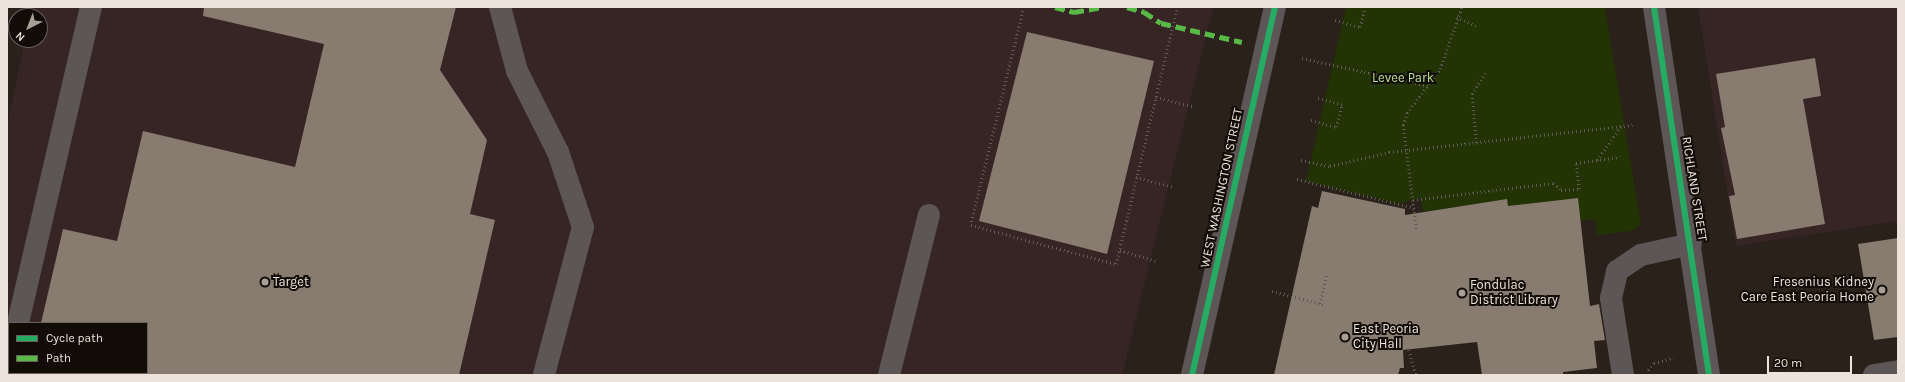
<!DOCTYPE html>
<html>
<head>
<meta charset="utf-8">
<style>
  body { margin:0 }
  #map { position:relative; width:1905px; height:382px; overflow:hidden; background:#29211a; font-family:Karla,sans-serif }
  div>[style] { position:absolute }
  .commercial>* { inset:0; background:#372525 }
  .green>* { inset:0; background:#223304 }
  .building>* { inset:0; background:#887b6f }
  .path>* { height:2.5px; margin-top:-1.25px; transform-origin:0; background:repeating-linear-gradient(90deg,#5f5a56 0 1px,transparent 0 4px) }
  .minor>* { height:22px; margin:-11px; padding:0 11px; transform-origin:11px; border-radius:11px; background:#5c5756 }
  .quiet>* { height:5px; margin-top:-2.5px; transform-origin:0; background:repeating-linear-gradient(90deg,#58b947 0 10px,transparent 0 15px) }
  .cycleway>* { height:6px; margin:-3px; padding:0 3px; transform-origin:3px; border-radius:3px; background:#26ab63 }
  .dots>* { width:11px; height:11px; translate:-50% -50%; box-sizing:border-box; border:2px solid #120c07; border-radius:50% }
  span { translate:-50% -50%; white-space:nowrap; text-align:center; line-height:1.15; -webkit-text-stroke:4px #120c07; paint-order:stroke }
  .park-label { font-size:13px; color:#bae190 }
  .street-label { font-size:13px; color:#ede3db }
  .poi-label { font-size:13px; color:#ede3db }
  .left { translate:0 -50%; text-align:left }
  .right { translate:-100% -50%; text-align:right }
  .frame { position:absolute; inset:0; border:8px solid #ede3db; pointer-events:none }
  .legend { position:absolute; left:8px; top:322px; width:140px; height:52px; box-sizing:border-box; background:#120c07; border:1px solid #6a625c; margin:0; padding:5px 7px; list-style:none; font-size:12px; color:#ede3db }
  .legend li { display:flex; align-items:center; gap:8px; height:20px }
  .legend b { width:20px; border:1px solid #6a625c }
  .north { position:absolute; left:8px; top:8px; width:40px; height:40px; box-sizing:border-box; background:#120c07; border:1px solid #6a625c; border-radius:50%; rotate:222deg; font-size:11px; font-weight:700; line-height:16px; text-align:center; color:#ede3db }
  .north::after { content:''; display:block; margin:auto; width:14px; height:18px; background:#a89f97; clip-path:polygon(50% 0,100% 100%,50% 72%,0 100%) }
  .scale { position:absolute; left:1767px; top:356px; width:85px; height:18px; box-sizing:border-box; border:2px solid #ede3db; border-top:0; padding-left:5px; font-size:12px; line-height:14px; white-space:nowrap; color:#ede3db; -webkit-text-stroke:3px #120c07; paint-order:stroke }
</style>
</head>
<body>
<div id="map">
  <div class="commercial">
    <div style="clip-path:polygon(evenodd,31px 7px,1213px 7px,1122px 375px,7px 375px,7px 126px,25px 40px,40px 40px,40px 16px,30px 16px,31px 7px,9px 323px,147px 323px,147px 373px,9px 373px,9px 323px)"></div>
    <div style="clip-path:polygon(1698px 7px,1898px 7px,1898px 221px,1736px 246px)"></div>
  </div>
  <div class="green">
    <div style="clip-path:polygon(1346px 7px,1605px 7px,1641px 224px,1631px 231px,1597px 235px,1595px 219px,1580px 221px,1508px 206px,1507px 199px,1423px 212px,1421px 197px,1400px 204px,1306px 181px)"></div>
  </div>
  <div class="building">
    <div style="clip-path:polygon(204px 7px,456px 7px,440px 70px,487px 140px,470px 214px,495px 220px,459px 375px,147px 375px,147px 323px,41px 323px,63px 229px,117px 241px,143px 131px,295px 167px,324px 44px,203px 16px)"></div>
    <div style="clip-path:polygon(1027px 32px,1154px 61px,1107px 254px,979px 221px)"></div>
    <div style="clip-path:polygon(1815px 58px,1821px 96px,1803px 99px,1825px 224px,1737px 239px,1729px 196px,1735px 195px,1721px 128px,1725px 127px,1716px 74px)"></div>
    <div style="clip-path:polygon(1322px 191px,1405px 209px,1405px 215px,1507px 199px,1508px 206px,1578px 198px,1590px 306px,1599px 304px,1605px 340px,1594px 341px,1597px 368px,1563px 372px,1563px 375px,1482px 375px,1477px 342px,1403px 350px,1404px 368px,1400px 368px,1398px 375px,1274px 375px,1312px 206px,1318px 208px)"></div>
    <div style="clip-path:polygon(1898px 238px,1898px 337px,1874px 340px,1858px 244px)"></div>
  </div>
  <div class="path">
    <div style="left:1024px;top:7px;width:224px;rotate:103.7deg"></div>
    <div style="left:971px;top:225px;width:150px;rotate:15.1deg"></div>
    <div style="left:1116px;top:264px;width:264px;rotate:-76.6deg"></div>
    <div style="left:1457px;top:17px;width:23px;rotate:25deg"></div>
    <div style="left:1335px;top:20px;width:26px;rotate:16deg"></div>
    <div style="left:1360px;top:27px;width:21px;rotate:-76deg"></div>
    <div style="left:1302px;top:58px;width:129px;rotate:12.5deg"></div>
    <div style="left:1156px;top:97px;width:38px;rotate:14deg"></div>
    <div style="left:1311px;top:120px;width:26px;rotate:16deg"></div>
    <div style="left:1336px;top:127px;width:23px;rotate:-75deg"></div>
    <div style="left:1342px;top:105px;width:27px;rotate:-165deg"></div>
    <div style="left:1476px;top:143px;width:49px;rotate:-94.7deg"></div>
    <div style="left:1472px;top:94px;width:25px;rotate:-58deg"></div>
    <div style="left:1301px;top:160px;width:30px;rotate:12deg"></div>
    <div style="left:1330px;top:166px;width:61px;rotate:-13.3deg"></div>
    <div style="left:1389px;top:152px;width:245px;rotate:-6.3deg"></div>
    <div style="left:1597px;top:160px;width:42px;rotate:-54.8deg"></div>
    <div style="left:1136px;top:177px;width:39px;rotate:15deg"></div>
    <div style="left:1297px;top:179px;width:121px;rotate:13.9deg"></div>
    <div style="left:1413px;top:200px;width:142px;rotate:-6.9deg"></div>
    <div style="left:1554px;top:183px;width:10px;rotate:45deg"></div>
    <div style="left:1561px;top:190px;width:18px;rotate:-3deg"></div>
    <div style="left:1579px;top:189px;width:26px;rotate:-97deg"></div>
    <div style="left:1576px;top:163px;width:44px;rotate:-7.8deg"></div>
    <div style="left:1416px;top:229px;width:105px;rotate:-97.1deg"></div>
    <div style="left:1403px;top:125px;width:13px;rotate:-72deg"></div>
    <div style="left:1407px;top:113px;width:55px;rotate:-53.1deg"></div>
    <div style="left:1440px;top:69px;width:66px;rotate:-70.5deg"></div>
    <div style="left:1120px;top:250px;width:37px;rotate:17deg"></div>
    <div style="left:1272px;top:291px;width:55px;rotate:14.8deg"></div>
    <div style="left:1320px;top:304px;width:29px;rotate:-78deg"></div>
    <div style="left:1409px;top:350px;width:26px;rotate:74deg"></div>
    <div style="left:1648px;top:370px;width:9px;rotate:-49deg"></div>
    <div style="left:1654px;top:363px;width:20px;rotate:-15deg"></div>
  </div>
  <div class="minor">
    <div style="left:500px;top:7px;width:66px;rotate:75.1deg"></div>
    <div style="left:517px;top:71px;width:91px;rotate:63.2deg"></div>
    <div style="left:558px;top:152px;width:79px;rotate:71.6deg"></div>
    <div style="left:583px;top:227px;width:153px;rotate:104.8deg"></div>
    <div style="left:1654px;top:7px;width:372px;rotate:81.5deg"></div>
    <div style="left:18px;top:323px;width:324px;rotate:-77deg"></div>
    <div style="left:7px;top:372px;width:9px;rotate:-77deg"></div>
    <div style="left:889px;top:375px;width:165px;rotate:-76deg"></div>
    <div style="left:1192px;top:375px;width:377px;rotate:-77.3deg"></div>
    <div style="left:1623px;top:375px;width:78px;rotate:-98.9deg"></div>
    <div style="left:1611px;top:298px;width:28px;rotate:-77deg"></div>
    <div style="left:1617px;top:271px;width:29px;rotate:-34deg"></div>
    <div style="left:1641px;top:255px;width:51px;rotate:-12.4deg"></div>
    <div style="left:1874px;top:375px;width:24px;rotate:-9deg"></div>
  </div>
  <div class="quiet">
    <div style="left:1055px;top:7px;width:20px;rotate:15deg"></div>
    <div style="left:1074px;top:12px;width:29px;rotate:-10deg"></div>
    <div style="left:1127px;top:7px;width:18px;rotate:16deg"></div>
    <div style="left:1144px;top:12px;width:20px;rotate:33deg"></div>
    <div style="left:1161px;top:23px;width:83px;rotate:13.2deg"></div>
  </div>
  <div class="cycleway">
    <div style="left:1654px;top:7px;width:372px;rotate:81.5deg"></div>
    <div style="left:1192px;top:375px;width:377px;rotate:-77.3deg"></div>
  </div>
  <div class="dots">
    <div style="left:265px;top:282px;background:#a89f97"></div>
    <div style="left:1882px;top:290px;background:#a89f97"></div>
    <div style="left:1462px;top:293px;background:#a89f97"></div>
    <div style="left:1345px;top:337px;background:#a89f97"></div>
  </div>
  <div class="park-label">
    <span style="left:1403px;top:78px">Levee Park</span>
  </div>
  <div class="street-label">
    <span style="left:1222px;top:188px;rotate:-78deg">WEST WASHINGTON STREET</span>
    <span style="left:1694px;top:189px;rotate:81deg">RICHLAND STREET</span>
  </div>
  <div class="poi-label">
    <span class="left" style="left:273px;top:282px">Target</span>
    <span class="right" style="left:1874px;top:290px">Fresenius Kidney<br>Care East Peoria Home</span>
    <span class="left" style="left:1470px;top:293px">Fondulac<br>District Library</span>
    <span class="left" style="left:1353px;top:337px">East Peoria<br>City Hall</span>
  </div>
  <div class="frame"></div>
  <ul class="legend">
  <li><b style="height:5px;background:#26ab63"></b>Cycle path</li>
  <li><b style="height:5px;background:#58b947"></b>Path</li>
  </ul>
  <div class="north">N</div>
  <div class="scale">20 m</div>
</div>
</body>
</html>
